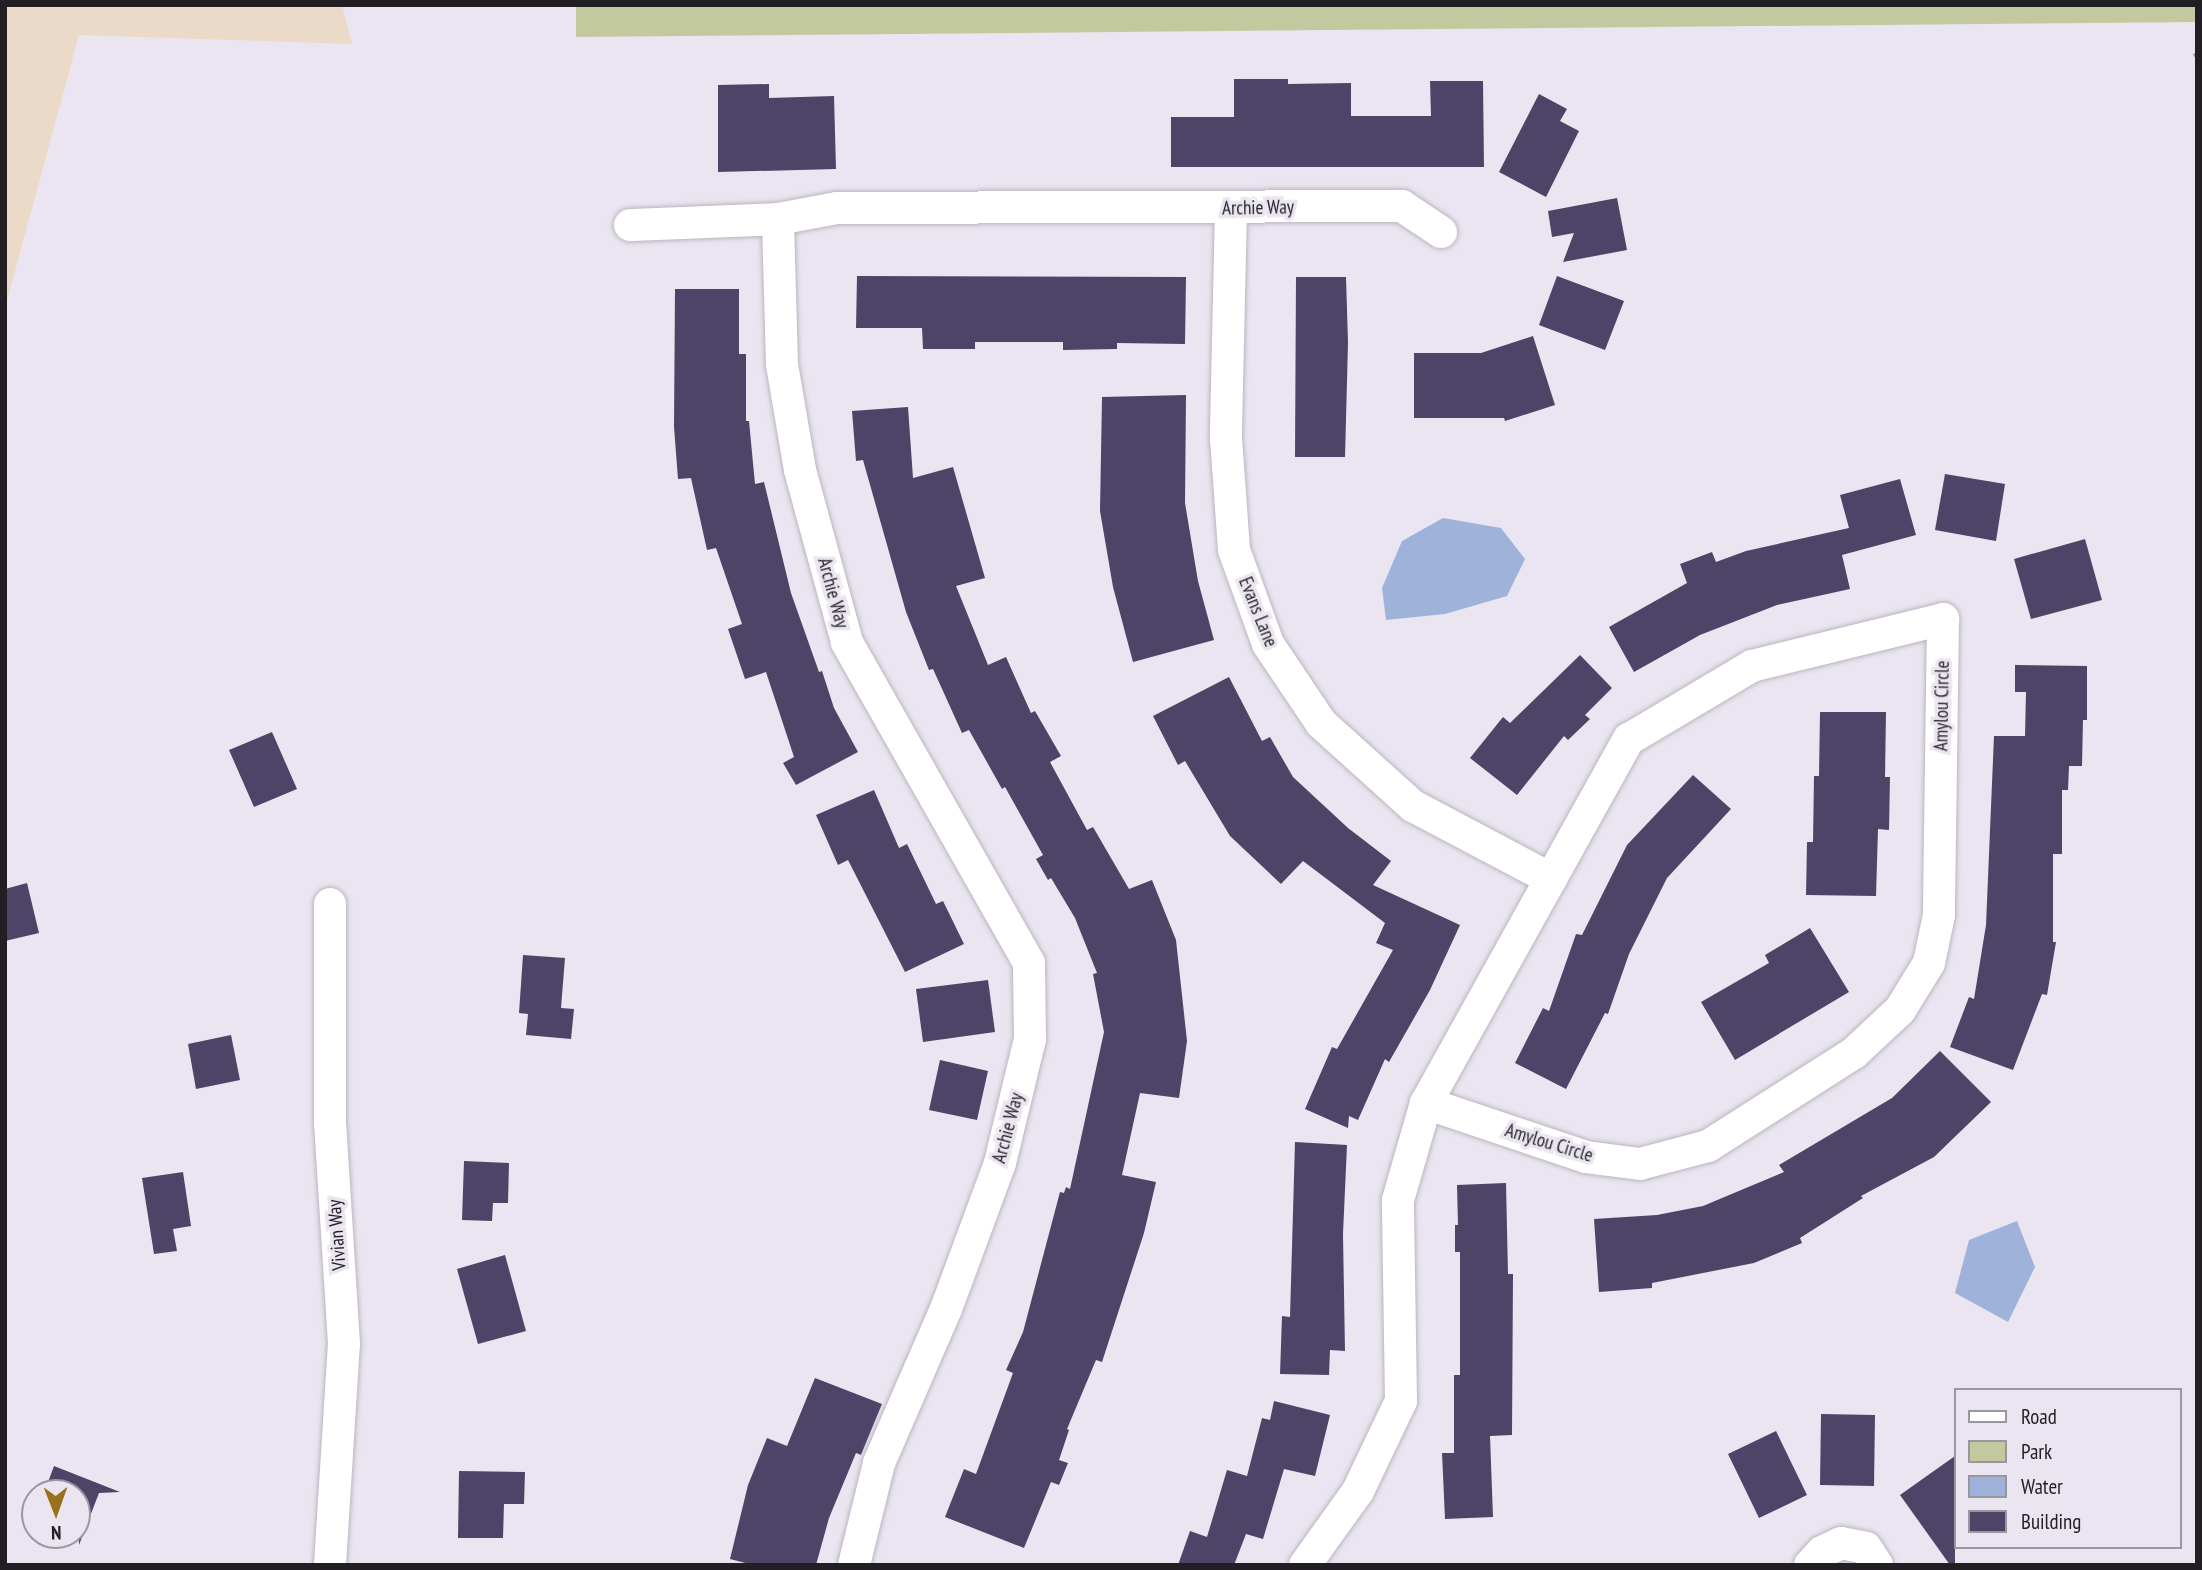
<!DOCTYPE html>
<html>
<head>
<meta charset="utf-8">
<style>
  body { margin:0 }
  #map { position:relative; width:2202px; height:1570px; overflow:hidden; background:#eae5f0; font-family:"PT Sans Narrow",sans-serif }
  div>[style] { position:absolute }
  .commercial>* { inset:0; background:#ecdac9 }
  .green>* { inset:0; background:#c3c99f }
  .water>* { inset:0; background:#9fb3da }
  .building>* { inset:0; background:#4d4468 }
  .path>* { height:4.5px; margin-top:-2.25px; transform-origin:0; background:repeating-linear-gradient(90deg,#9f9ba4 0 5px,transparent 0 10px) }
  .roads { filter:drop-shadow(0 0 2px #bab6c0) drop-shadow(0 0 2px #bab6c0) }
  .street>* { height:32px; margin:-16px; padding:0 16px; transform-origin:16px; border-radius:16px; background:#fff }
  span { translate:-50% -50%; white-space:nowrap; text-align:center; line-height:1.15; -webkit-text-stroke:7px #eae5f0; paint-order:stroke }
  .street-label { font-size:19px; color:#211f23 }
  .frame { position:absolute; inset:0; border:7px solid #211f23; pointer-events:none }
  .legend { position:absolute; left:1954px; top:1388px; width:228px; height:161px; box-sizing:border-box; background:#eae5f0; border:2px solid #9a969e; margin:0; padding:9px 12px; list-style:none; font-size:21px; color:#211f23 }
  .legend li { display:flex; align-items:center; gap:14px; height:35px }
  .legend b { width:35px; border:2px solid #9a969e }
  .north { position:absolute; left:21px; top:1479px; width:70px; height:70px; box-sizing:border-box; background:#eae5f0; border:2px solid #9a969e; border-radius:50%; rotate:179deg; font-size:19px; font-weight:700; line-height:28px; text-align:center; color:#211f23 }
  .north::after { content:''; display:block; margin:auto; width:24px; height:32px; background:#98711c; clip-path:polygon(50% 0,100% 100%,50% 72%,0 100%) }
</style>
</head>
<body>
<div id="map">
  <div class="commercial">
    <div style="clip-path:polygon(5px 5px,342px 5px,352px 44px,79px 35px,5px 308px)"></div>
  </div>
  <div class="green">
    <div style="clip-path:polygon(576px 5px,2197px 5px,2197px 22px,576px 37px)"></div>
  </div>
  <div class="water">
    <div style="clip-path:polygon(1443px 518px,1501px 528px,1525px 559px,1507px 596px,1445px 614px,1386px 620px,1382px 588px,1402px 541px)"></div>
    <div style="clip-path:polygon(2017px 1221px,2035px 1267px,2008px 1322px,1955px 1293px,1969px 1240px)"></div>
  </div>
  <div class="building">
    <div style="clip-path:polygon(1234px 79px,1288px 79px,1288px 84px,1351px 83px,1351px 116px,1431px 116px,1430px 81px,1483px 81px,1484px 167px,1171px 167px,1171px 117px,1234px 117px)"></div>
    <div style="clip-path:polygon(769px 84px,769px 98px,834px 96px,836px 169px,718px 172px,718px 85px)"></div>
    <div style="clip-path:polygon(1539px 94px,1567px 109px,1560px 121px,1579px 131px,1546px 197px,1499px 172px)"></div>
    <div style="clip-path:polygon(1617px 198px,1627px 250px,1563px 262px,1574px 233px,1552px 237px,1548px 211px)"></div>
    <div style="clip-path:polygon(857px 276px,1186px 277px,1185px 344px,1117px 343px,1117px 349px,1063px 350px,1063px 342px,975px 342px,975px 349px,923px 349px,922px 328px,856px 328px)"></div>
    <div style="clip-path:polygon(1557px 276px,1624px 301px,1605px 350px,1539px 325px)"></div>
    <div style="clip-path:polygon(1296px 277px,1346px 277px,1348px 343px,1345px 457px,1295px 457px)"></div>
    <div style="clip-path:polygon(675px 289px,739px 289px,739px 354px,746px 354px,746px 421px,749px 421px,755px 484px,764px 482px,791px 593px,819px 672px,822px 671px,834px 708px,858px 752px,796px 785px,783px 763px,794px 757px,766px 672px,745px 679px,728px 629px,742px 624px,716px 548px,707px 550px,691px 478px,678px 479px,674px 427px)"></div>
    <div style="clip-path:polygon(1533px 336px,1555px 405px,1505px 421px,1504px 418px,1414px 418px,1414px 353px,1481px 353px)"></div>
    <div style="clip-path:polygon(1186px 395px,1185px 503px,1198px 581px,1214px 640px,1133px 662px,1113px 587px,1100px 511px,1102px 397px)"></div>
    <div style="clip-path:polygon(908px 407px,913px 478px,953px 467px,985px 578px,956px 586px,988px 665px,1006px 657px,1031px 713px,1035px 711px,1061px 756px,1050px 762px,1087px 830px,1093px 827px,1129px 889px,1152px 880px,1176px 940px,1187px 1041px,1179px 1098px,1140px 1093px,1122px 1175px,1156px 1182px,1144px 1233px,1102px 1362px,1096px 1360px,1067px 1429px,1069px 1430px,1059px 1460px,1068px 1463px,1059px 1485px,1051px 1482px,1024px 1548px,945px 1517px,964px 1469px,976px 1474px,1013px 1373px,1006px 1370px,1023px 1332px,1060px 1192px,1064px 1193px,1066px 1187px,1070px 1189px,1104px 1032px,1093px 974px,1097px 973px,1075px 918px,1051px 878px,1048px 880px,1036px 859px,1043px 855px,1005px 787px,1002px 789px,969px 730px,962px 733px,933px 669px,929px 670px,906px 612px,863px 460px,856px 461px,852px 411px)"></div>
    <div style="clip-path:polygon(1945px 474px,2005px 484px,1996px 541px,1935px 530px)"></div>
    <div style="clip-path:polygon(1900px 479px,1916px 535px,1842px 555px,1850px 589px,1777px 605px,1700px 635px,1634px 672px,1609px 627px,1687px 583px,1680px 564px,1712px 552px,1716px 562px,1746px 551px,1849px 528px,1840px 495px)"></div>
    <div style="clip-path:polygon(2085px 539px,2102px 600px,2031px 619px,2014px 559px)"></div>
    <div style="clip-path:polygon(1580px 655px,1612px 688px,1585px 715px,1590px 719px,1568px 740px,1564px 736px,1517px 795px,1470px 758px,1503px 717px,1510px 723px)"></div>
    <div style="clip-path:polygon(2015px 665px,2087px 666px,2087px 720px,2083px 720px,2082px 766px,2069px 766px,2068px 790px,2062px 790px,2062px 854px,2053px 854px,2053px 942px,2056px 942px,2047px 995px,2042px 994px,2013px 1070px,1950px 1047px,1969px 997px,1974px 999px,1986px 925px,1994px 736px,2025px 736px,2026px 692px,2015px 692px)"></div>
    <div style="clip-path:polygon(1229px 677px,1262px 741px,1270px 737px,1293px 777px,1348px 828px,1391px 861px,1373px 885px,1460px 925px,1430px 990px,1389px 1062px,1385px 1059px,1358px 1120px,1349px 1116px,1348px 1128px,1305px 1109px,1332px 1047px,1337px 1049px,1393px 950px,1376px 943px,1385px 923px,1303px 861px,1281px 884px,1230px 836px,1185px 761px,1178px 765px,1153px 716px)"></div>
    <div style="clip-path:polygon(1820px 712px,1886px 712px,1885px 777px,1890px 777px,1889px 830px,1878px 829px,1876px 896px,1806px 895px,1807px 842px,1813px 842px,1814px 776px,1819px 776px)"></div>
    <div style="clip-path:polygon(272px 732px,297px 789px,254px 807px,229px 750px)"></div>
    <div style="clip-path:polygon(1693px 775px,1731px 809px,1667px 878px,1629px 954px,1608px 1014px,1605px 1013px,1566px 1089px,1515px 1063px,1543px 1008px,1549px 1011px,1576px 934px,1582px 935px,1627px 845px)"></div>
    <div style="clip-path:polygon(874px 790px,899px 848px,907px 844px,936px 904px,943px 901px,964px 944px,905px 972px,848px 860px,838px 865px,816px 815px)"></div>
    <div style="clip-path:polygon(27px 883px,39px 933px,5px 941px,5px 889px)"></div>
    <div style="clip-path:polygon(1810px 928px,1849px 992px,1735px 1060px,1701px 1002px,1769px 963px,1765px 955px)"></div>
    <div style="clip-path:polygon(523px 955px,565px 958px,561px 1008px,574px 1009px,571px 1039px,526px 1035px,528px 1014px,519px 1013px)"></div>
    <div style="clip-path:polygon(988px 980px,995px 1032px,923px 1042px,916px 989px)"></div>
    <div style="clip-path:polygon(231px 1035px,240px 1080px,196px 1089px,188px 1044px)"></div>
    <div style="clip-path:polygon(1940px 1051px,1991px 1102px,1934px 1157px,1861px 1196px,1863px 1198px,1800px 1238px,1802px 1243px,1754px 1263px,1652px 1283px,1652px 1288px,1599px 1292px,1594px 1219px,1657px 1215px,1703px 1206px,1784px 1172px,1779px 1165px,1892px 1098px)"></div>
    <div style="clip-path:polygon(940px 1060px,988px 1071px,977px 1120px,929px 1110px)"></div>
    <div style="clip-path:polygon(1295px 1142px,1347px 1145px,1343px 1234px,1345px 1351px,1330px 1350px,1329px 1375px,1280px 1374px,1282px 1316px,1290px 1317px)"></div>
    <div style="clip-path:polygon(464px 1161px,509px 1163px,508px 1203px,493px 1203px,492px 1221px,462px 1220px)"></div>
    <div style="clip-path:polygon(183px 1172px,191px 1226px,173px 1229px,177px 1251px,154px 1254px,142px 1178px)"></div>
    <div style="clip-path:polygon(1506px 1183px,1508px 1274px,1513px 1274px,1512px 1435px,1490px 1436px,1493px 1517px,1445px 1519px,1442px 1453px,1454px 1453px,1454px 1375px,1460px 1375px,1460px 1252px,1455px 1252px,1455px 1225px,1458px 1225px,1457px 1185px)"></div>
    <div style="clip-path:polygon(505px 1255px,526px 1331px,478px 1344px,457px 1269px)"></div>
    <div style="clip-path:polygon(815px 1378px,882px 1404px,861px 1455px,856px 1453px,829px 1518px,816px 1565px,753px 1565px,730px 1559px,748px 1485px,767px 1438px,787px 1446px)"></div>
    <div style="clip-path:polygon(1274px 1401px,1330px 1415px,1315px 1476px,1284px 1469px,1263px 1539px,1246px 1534px,1234px 1565px,1178px 1565px,1190px 1531px,1207px 1537px,1227px 1470px,1247px 1476px,1262px 1418px,1270px 1420px)"></div>
    <div style="clip-path:polygon(1821px 1414px,1875px 1415px,1874px 1486px,1820px 1485px)"></div>
    <div style="clip-path:polygon(1776px 1431px,1807px 1495px,1759px 1518px,1728px 1454px)"></div>
    <div style="clip-path:polygon(1955px 1456px,1955px 1565px,1950px 1565px,1900px 1495px)"></div>
    <div style="clip-path:polygon(54px 1466px,120px 1492px,99px 1493px,79px 1545px,77px 1493px,44px 1493px)"></div>
    <div style="clip-path:polygon(459px 1471px,525px 1472px,524px 1504px,504px 1504px,503px 1538px,458px 1538px)"></div>
  </div>
  <div class="path">
    <div style="left:2194px;top:56px;width:4px;rotate:-34deg"></div>
  </div>
  <div class="roads">
    <div class="street">
      <div style="left:1231px;top:209px;width:229px;rotate:91.3deg"></div>
      <div style="left:1226px;top:438px;width:112px;rotate:85.9deg"></div>
      <div style="left:1234px;top:550px;width:100px;rotate:70.1deg"></div>
      <div style="left:1268px;top:644px;width:95px;rotate:56.1deg"></div>
      <div style="left:1321px;top:723px;width:124px;rotate:42.1deg"></div>
      <div style="left:1413px;top:806px;width:156px;rotate:27.9deg"></div>
      <div style="left:630px;top:225px;width:148px;rotate:-2.3deg"></div>
      <div style="left:330px;top:1565px;width:221px;rotate:-86.4deg"></div>
      <div style="left:344px;top:1344px;width:221px;rotate:-93.6deg"></div>
      <div style="left:330px;top:1123px;width:219px;rotate:-90deg"></div>
      <div style="left:854px;top:1565px;width:105px;rotate:-76.2deg"></div>
      <div style="left:879px;top:1463px;width:168px;rotate:-66.5deg"></div>
      <div style="left:946px;top:1309px;width:156px;rotate:-69.7deg"></div>
      <div style="left:1000px;top:1163px;width:128px;rotate:-76.4deg"></div>
      <div style="left:1030px;top:1039px;width:76px;rotate:-90.8deg"></div>
      <div style="left:1029px;top:963px;width:369px;rotate:-119.6deg"></div>
      <div style="left:847px;top:642px;width:178px;rotate:-105.3deg"></div>
      <div style="left:800px;top:470px;width:107px;rotate:-99.7deg"></div>
      <div style="left:782px;top:365px;width:146px;rotate:-91.6deg"></div>
      <div style="left:778px;top:219px;width:60px;rotate:-10.6deg"></div>
      <div style="left:837px;top:208px;width:565px;rotate:-0.2deg"></div>
      <div style="left:1402px;top:206px;width:47px;rotate:33.7deg"></div>
      <div style="left:1305px;top:1565px;width:91px;rotate:-54.4deg"></div>
      <div style="left:1358px;top:1491px;width:100px;rotate:-64.5deg"></div>
      <div style="left:1401px;top:1401px;width:201px;rotate:-90.9deg"></div>
      <div style="left:1398px;top:1200px;width:101px;rotate:-73.9deg"></div>
      <div style="left:1426px;top:1103px;width:417px;rotate:-60.9deg"></div>
      <div style="left:1629px;top:739px;width:143px;rotate:-30.7deg"></div>
      <div style="left:1752px;top:666px;width:197px;rotate:-13.8deg"></div>
      <div style="left:1943px;top:619px;width:296px;rotate:90.8deg"></div>
      <div style="left:1939px;top:915px;width:49px;rotate:101.8deg"></div>
      <div style="left:1929px;top:963px;width:55px;rotate:121.7deg"></div>
      <div style="left:1900px;top:1010px;width:63px;rotate:136.9deg"></div>
      <div style="left:1854px;top:1053px;width:173px;rotate:147.5deg"></div>
      <div style="left:1708px;top:1146px;width:70px;rotate:165.2deg"></div>
      <div style="left:1640px;top:1164px;width:54px;rotate:-172.6deg"></div>
      <div style="left:1586px;top:1157px;width:169px;rotate:-161.4deg"></div>
      <div style="left:1810px;top:1565px;width:18px;rotate:-47deg"></div>
      <div style="left:1822px;top:1552px;width:21px;rotate:-25deg"></div>
      <div style="left:1841px;top:1543px;width:25px;rotate:11deg"></div>
      <div style="left:1866px;top:1548px;width:20px;rotate:57deg"></div>
    </div>
  </div>
  <div class="street-label">
    <span style="left:1258px;top:208px;rotate:-1deg">Archie Way</span>
    <span style="left:833px;top:593px;rotate:75deg">Archie Way</span>
    <span style="left:1258px;top:612px;rotate:68deg">Evans Lane</span>
    <span style="left:1942px;top:706px;rotate:-89deg">Amylou Circle</span>
    <span style="left:1008px;top:1128px;rotate:-75deg">Archie Way</span>
    <span style="left:1549px;top:1143px;rotate:17deg">Amylou Circle</span>
    <span style="left:337px;top:1235px;rotate:-94deg">Vivian Way</span>
  </div>
  <div class="frame"></div>
  <ul class="legend">
  <li><b style="height:9px;background:#fff"></b>Road</li>
  <li><b style="height:19px;background:#c3c99f"></b>Park</li>
  <li><b style="height:19px;background:#9fb3da"></b>Water</li>
  <li><b style="height:19px;background:#4d4468"></b>Building</li>
  </ul>
  <div class="north">N</div>
</div>
</body>
</html>
